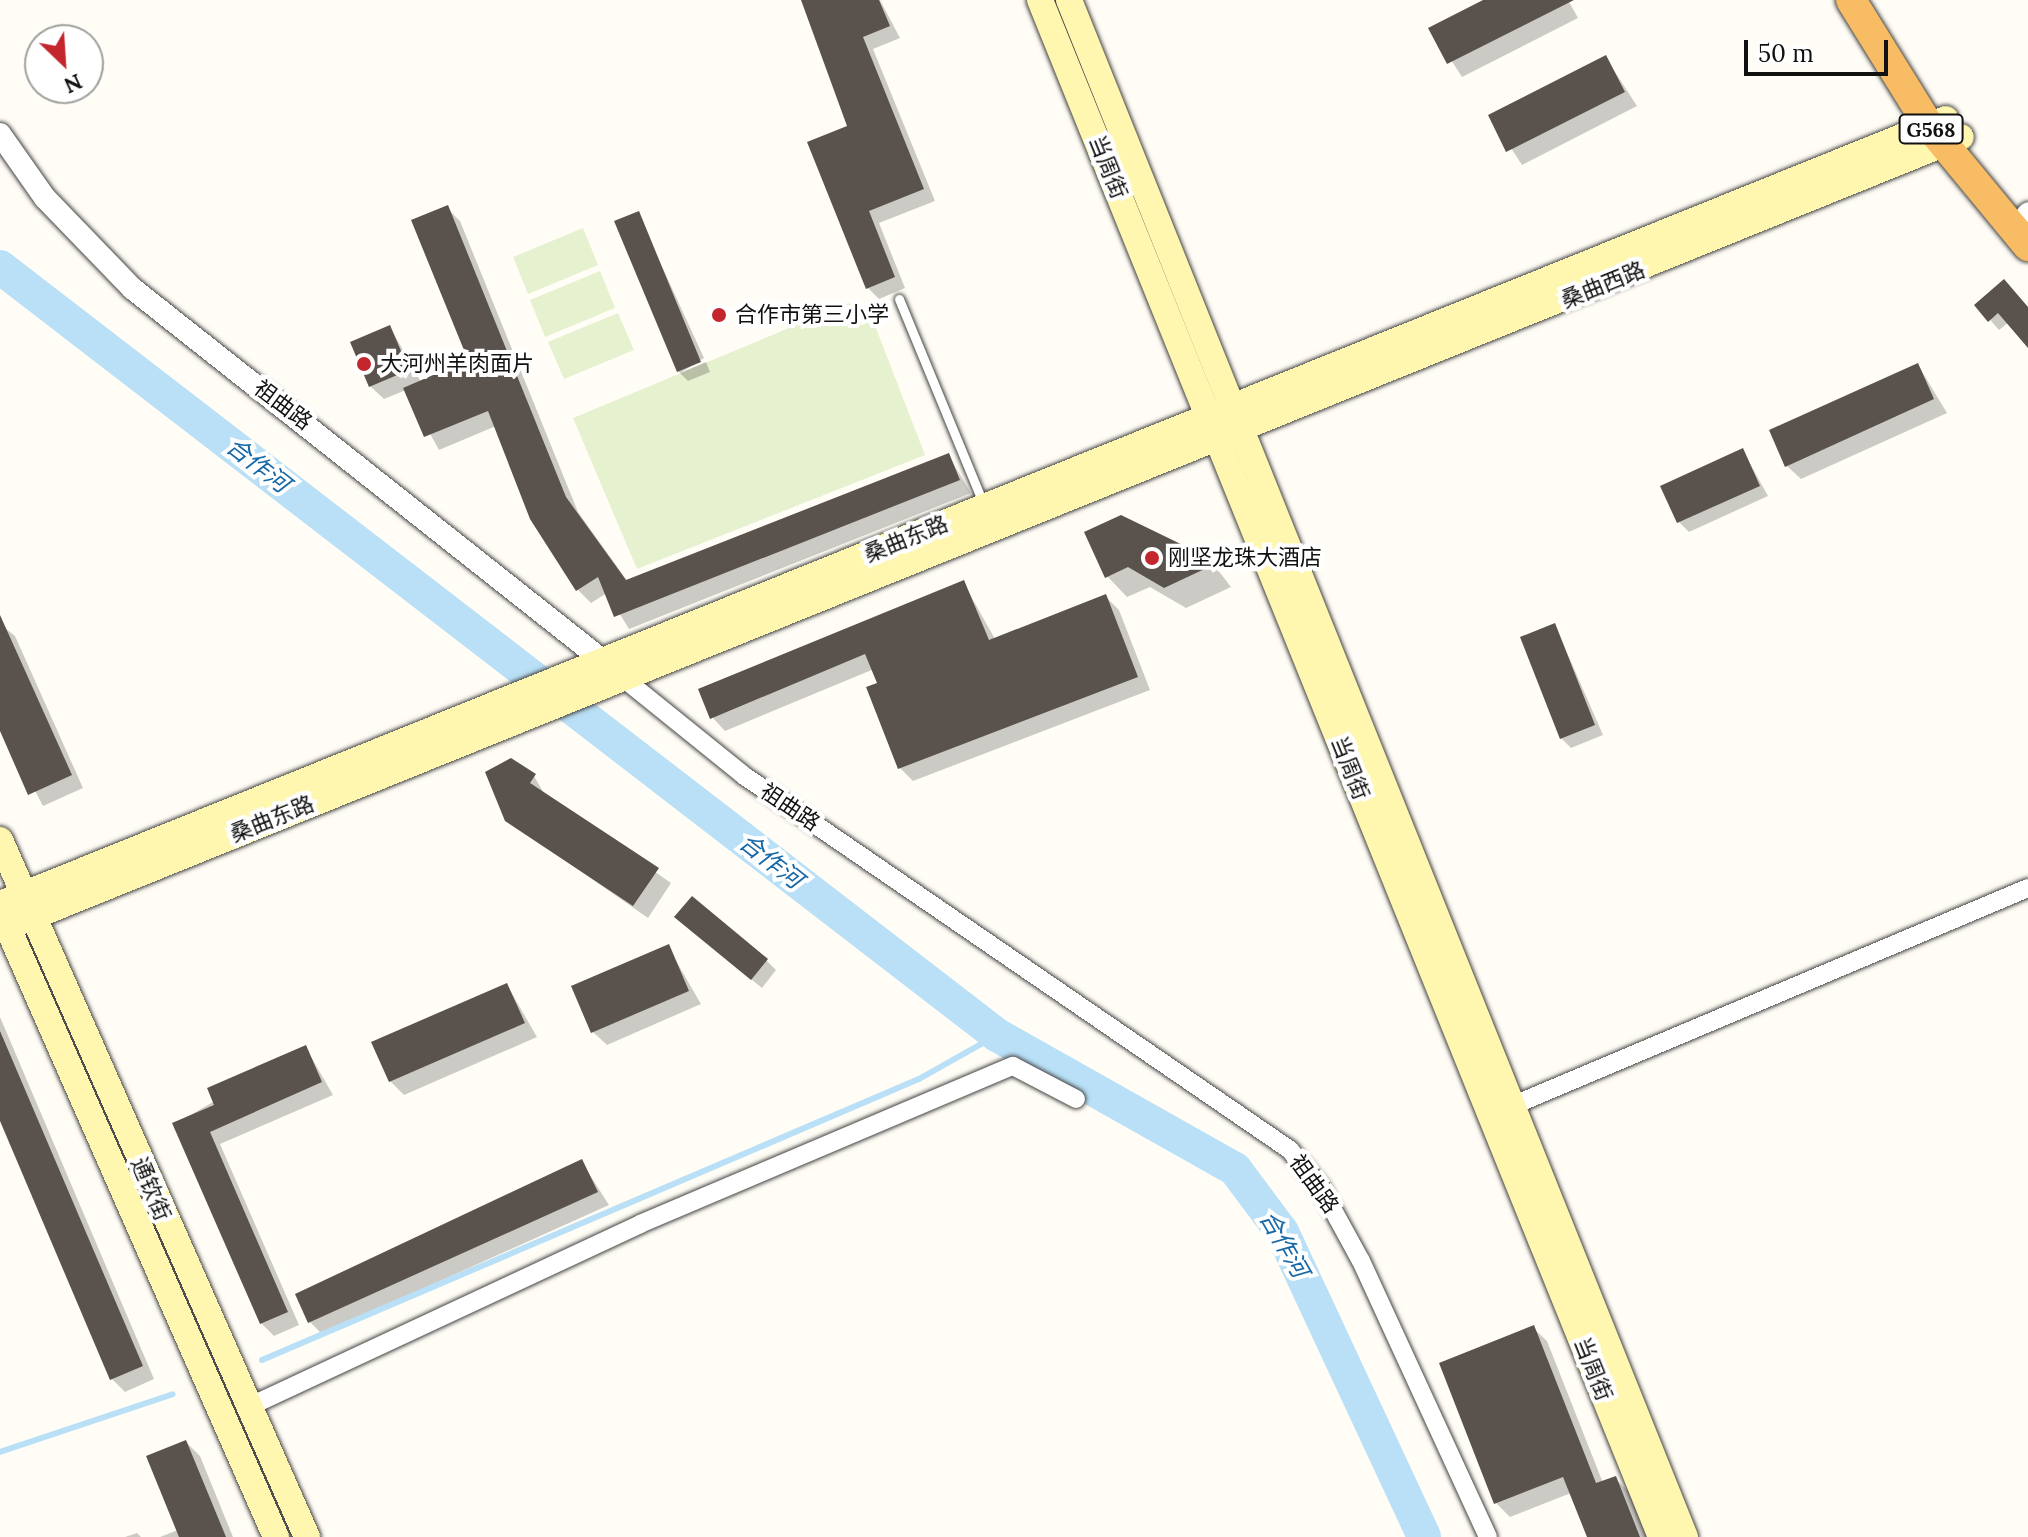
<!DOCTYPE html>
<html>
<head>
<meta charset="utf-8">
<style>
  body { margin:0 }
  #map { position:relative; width:2028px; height:1537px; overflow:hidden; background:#fffdf5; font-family:Lora,"Noto Sans SC",serif }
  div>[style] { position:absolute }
  .pitch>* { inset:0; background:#e6f2cf }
  .shadow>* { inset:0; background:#0003 }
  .stream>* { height:6px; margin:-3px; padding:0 3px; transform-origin:3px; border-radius:3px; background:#b9e0f7 }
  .river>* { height:34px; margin:-17px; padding:0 17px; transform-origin:17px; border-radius:17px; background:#b9e0f7 }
  .building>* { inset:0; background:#5a524d }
  .roads { filter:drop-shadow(0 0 2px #444) drop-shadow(0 0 2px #444) }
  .service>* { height:9px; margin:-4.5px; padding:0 4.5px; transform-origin:4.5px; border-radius:4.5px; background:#fff }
  .minor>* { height:18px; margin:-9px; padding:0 9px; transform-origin:9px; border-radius:9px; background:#fff }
  .tertiary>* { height:22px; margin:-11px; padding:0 11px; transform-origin:11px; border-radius:11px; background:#fff }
  .secondary>* { height:26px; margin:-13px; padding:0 13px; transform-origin:13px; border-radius:13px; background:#fff6b0 }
  .trunk>* { height:30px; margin:-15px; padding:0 15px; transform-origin:15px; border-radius:15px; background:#f7bc64 }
  .dots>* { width:22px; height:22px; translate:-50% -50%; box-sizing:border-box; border:4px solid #fff; border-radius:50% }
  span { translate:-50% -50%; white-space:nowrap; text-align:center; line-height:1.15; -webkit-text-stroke:8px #fff; paint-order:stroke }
  .shield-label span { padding:2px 6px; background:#fff; border:2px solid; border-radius:6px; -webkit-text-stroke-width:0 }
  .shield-label { font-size:20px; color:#111; font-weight:700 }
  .street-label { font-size:22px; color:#111 }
  .poi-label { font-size:22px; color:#111 }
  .left { translate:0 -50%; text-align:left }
  .water-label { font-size:24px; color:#1768a6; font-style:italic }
  .north { position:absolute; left:24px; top:24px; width:80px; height:80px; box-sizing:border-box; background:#fff; border:2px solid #a0a0a0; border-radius:50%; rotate:155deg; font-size:22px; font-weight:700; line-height:32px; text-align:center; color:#111 }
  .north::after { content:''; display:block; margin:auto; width:28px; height:36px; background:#c4262e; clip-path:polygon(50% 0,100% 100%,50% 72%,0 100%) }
  .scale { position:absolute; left:1744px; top:40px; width:144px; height:36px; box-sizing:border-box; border:4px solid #111; border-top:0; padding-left:10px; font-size:24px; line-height:28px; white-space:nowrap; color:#111; -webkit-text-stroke:6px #fff; paint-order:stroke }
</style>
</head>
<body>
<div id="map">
  <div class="pitch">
    <div style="clip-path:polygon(583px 228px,598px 265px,528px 294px,513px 257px)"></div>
    <div style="clip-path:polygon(600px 271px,615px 308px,545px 337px,530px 300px)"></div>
    <div style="clip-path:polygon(849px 303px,874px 323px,925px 455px,637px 569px,573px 418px)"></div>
    <div style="clip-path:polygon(618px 313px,634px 350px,564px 379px,548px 342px)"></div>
  </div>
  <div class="shadow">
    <div style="clip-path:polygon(803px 0,880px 0,900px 38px,873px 49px,935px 201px,879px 223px,905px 288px,879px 299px,867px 287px,850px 127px)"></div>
    <div style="clip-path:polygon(1487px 0,1568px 0,1578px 18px,1462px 77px,1431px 29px)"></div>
    <div style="clip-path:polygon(1606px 58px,1637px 106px,1522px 165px,1490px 116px)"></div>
    <div style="clip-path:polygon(447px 208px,460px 221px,578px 512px,628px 582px,948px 455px,971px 493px,629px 629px,607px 593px,591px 603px,578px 590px,496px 426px,439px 450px,406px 390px,384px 399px,370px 386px,390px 327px,421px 382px,470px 361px)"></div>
    <div style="clip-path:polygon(638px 214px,704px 358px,680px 373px,706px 362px,710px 372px,688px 381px,678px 371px)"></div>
    <div style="clip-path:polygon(1977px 305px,2028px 308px,2028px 345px,2009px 322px,1999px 330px)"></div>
    <div style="clip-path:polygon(1918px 365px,1947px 413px,1801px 479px,1787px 466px)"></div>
    <div style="clip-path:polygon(1743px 451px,1768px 496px,1689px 532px,1679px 522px)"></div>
    <div style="clip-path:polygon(1087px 533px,1201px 548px,1231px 587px,1186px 608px,1150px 587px,1127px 597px,1107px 576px)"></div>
    <div style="clip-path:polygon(963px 582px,995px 639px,1106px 597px,1119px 610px,1150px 690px,913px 781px,900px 768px,874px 669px,725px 731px,712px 717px)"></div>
    <div style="clip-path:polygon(0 624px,15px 636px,83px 788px,43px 806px,0 724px)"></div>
    <div style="clip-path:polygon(1555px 625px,1603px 735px,1571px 748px,1561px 738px)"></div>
    <div style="clip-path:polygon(534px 776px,545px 795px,671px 883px,648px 918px,506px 819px)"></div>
    <div style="clip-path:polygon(687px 927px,766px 960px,776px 970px,762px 988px)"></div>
    <div style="clip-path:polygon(668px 947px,701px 1004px,607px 1045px,593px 1032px)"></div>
    <div style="clip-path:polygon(507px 985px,537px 1037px,404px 1095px,390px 1081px)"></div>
    <div style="clip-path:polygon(0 1017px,154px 1379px,125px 1392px,112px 1379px,0 1116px)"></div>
    <div style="clip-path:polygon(306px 1048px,333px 1095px,220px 1144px,299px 1325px,274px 1336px,261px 1323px,175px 1124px)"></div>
    <div style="clip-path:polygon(581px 1161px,609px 1205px,322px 1334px,310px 1322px)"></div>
    <div style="clip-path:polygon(1533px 1328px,1547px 1341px,1603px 1483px,1615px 1478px,1629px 1492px,1647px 1537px,1589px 1537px,1571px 1493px,1510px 1517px,1496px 1503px)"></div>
    <div style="clip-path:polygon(186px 1442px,200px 1456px,233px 1537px,160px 1537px,178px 1530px)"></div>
    <div style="clip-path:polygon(137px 1533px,141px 1537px,125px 1537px)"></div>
  </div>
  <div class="stream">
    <div style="left:262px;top:1360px;width:715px;rotate:-23.16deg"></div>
    <div style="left:919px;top:1079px;width:90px;rotate:-29.4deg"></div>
    <div style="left:0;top:1452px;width:182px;rotate:-18.5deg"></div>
  </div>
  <div class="river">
    <div style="left:0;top:267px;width:1259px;rotate:37.61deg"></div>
    <div style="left:997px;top:1035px;width:273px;rotate:29.4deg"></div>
    <div style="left:1235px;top:1169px;width:79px;rotate:53.3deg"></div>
    <div style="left:1282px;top:1232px;width:336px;rotate:65deg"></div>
  </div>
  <div class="building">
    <div style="clip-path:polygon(801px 0,879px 0,890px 26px,863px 37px,924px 189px,869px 211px,895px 277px,866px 289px,807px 142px,847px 126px)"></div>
    <div style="clip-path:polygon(1483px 0,1574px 0,1447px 64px,1428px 28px)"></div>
    <div style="clip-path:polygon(1606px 55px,1625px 92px,1506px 152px,1488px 115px)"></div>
    <div style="clip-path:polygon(448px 205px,566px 497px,626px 580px,949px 453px,960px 480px,614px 617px,598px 577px,576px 591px,530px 519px,488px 411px,424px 437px,403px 388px,468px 360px,411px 220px)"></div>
    <div style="clip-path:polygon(639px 211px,701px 362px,677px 372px,614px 221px)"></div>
    <div style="clip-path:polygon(2004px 279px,2028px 307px,2028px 348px,1998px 313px,1988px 322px,1974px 305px)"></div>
    <div style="clip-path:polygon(390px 325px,409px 370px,369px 387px,350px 342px)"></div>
    <div style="clip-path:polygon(1918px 363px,1934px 399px,1785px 467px,1769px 430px)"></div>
    <div style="clip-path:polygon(1743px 448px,1760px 486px,1677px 523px,1660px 486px)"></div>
    <div style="clip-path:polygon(1121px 515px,1193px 550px,1202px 546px,1211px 566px,1164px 588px,1128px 567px,1105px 578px,1084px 532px)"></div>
    <div style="clip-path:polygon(964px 580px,989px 640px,1106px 594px,1138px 677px,898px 769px,866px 687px,877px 683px,865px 654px,710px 719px,698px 689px)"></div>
    <div style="clip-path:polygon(0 615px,72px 775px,28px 795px,0 731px)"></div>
    <div style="clip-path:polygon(1555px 623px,1595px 725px,1560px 739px,1520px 637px)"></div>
    <div style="clip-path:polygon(511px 758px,536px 774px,530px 783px,659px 868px,633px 906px,505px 821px,485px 772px)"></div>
    <div style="clip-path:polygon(692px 896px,768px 959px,751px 980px,674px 917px)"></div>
    <div style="clip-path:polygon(669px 944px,689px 991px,591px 1033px,571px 986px)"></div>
    <div style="clip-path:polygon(507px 983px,525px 1023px,389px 1082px,371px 1042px)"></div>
    <div style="clip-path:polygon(0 1031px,143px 1366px,110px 1380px,0 1121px)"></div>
    <div style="clip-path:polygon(306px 1045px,322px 1082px,210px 1132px,288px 1312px,260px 1324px,172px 1123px,214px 1105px,207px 1088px)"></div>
    <div style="clip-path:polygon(582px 1159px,598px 1192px,308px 1323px,295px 1294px)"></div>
    <div style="clip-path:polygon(1534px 1325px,1596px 1483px,1616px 1476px,1640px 1537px,1587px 1537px,1563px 1477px,1494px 1504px,1439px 1363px)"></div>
    <div style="clip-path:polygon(186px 1440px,226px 1537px,179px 1537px,146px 1456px)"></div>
  </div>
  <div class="roads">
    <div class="service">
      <div style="left:899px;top:299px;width:221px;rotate:67.6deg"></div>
    </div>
    <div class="minor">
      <div style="left:2025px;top:214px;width:4px;rotate:-45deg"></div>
      <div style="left:623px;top:678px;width:154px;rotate:38.9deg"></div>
      <div style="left:743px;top:775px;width:663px;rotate:34.43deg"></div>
      <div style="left:1290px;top:1150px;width:49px;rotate:50.8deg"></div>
      <div style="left:1321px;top:1188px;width:83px;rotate:61.3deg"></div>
      <div style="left:1361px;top:1261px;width:304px;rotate:65.3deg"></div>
      <div style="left:1514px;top:1105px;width:558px;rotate:-22.89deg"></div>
      <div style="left:246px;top:1408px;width:435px;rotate:-25deg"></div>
      <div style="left:640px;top:1224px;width:405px;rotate:-23deg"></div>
      <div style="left:1013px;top:1066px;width:71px;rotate:27.6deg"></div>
    </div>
    <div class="tertiary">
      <div style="left:0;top:134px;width:78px;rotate:54.9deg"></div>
      <div style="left:45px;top:198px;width:127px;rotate:46deg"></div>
      <div style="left:133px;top:289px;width:616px;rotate:38.34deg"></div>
    </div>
    <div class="secondary">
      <div style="left:1040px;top:0;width:1658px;rotate:68deg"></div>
      <div style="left:1069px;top:0;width:1656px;rotate:68.16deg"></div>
      <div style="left:0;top:840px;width:762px;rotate:66.23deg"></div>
      <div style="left:0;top:904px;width:2098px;rotate:-21.97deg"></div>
      <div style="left:1px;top:912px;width:683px;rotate:66.25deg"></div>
      <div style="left:0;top:930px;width:2115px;rotate:-22.02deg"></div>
    </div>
    <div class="trunk">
      <div style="left:1851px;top:0;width:148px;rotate:58.2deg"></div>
      <div style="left:1929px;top:126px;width:156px;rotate:50.5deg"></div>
    </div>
  </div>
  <div class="dots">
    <div style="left:719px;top:315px;background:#c4262e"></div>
    <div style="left:364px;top:364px;background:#c4262e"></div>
    <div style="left:1152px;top:558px;background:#c4262e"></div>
  </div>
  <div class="shield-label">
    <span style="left:1931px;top:129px">G568</span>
  </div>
  <div class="street-label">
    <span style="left:1108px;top:167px;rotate:68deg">当周街</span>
    <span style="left:1603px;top:285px;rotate:-22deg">桑曲西路</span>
    <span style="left:283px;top:405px;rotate:37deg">祖曲路</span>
    <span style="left:906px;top:539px;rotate:-22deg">桑曲东路</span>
    <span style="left:1350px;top:768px;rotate:68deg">当周街</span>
    <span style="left:790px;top:807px;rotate:34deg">祖曲路</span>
    <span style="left:272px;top:819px;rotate:-22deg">桑曲东路</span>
    <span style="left:1314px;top:1184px;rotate:54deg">祖曲路</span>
    <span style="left:151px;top:1189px;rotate:67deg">通钦街</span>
    <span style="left:1593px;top:1369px;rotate:68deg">当周街</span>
  </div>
  <div class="poi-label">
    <span class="left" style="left:735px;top:315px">合作市第三小学</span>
    <span class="left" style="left:380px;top:364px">大河州羊肉面片</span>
    <span class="left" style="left:1168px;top:558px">刚坚龙珠大酒店</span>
  </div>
  <div class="water-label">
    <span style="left:258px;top:465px;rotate:38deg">合作河</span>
    <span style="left:771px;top:861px;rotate:38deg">合作河</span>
    <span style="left:1284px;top:1244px;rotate:60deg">合作河</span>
  </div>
  <div class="north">N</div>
  <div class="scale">50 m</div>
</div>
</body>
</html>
